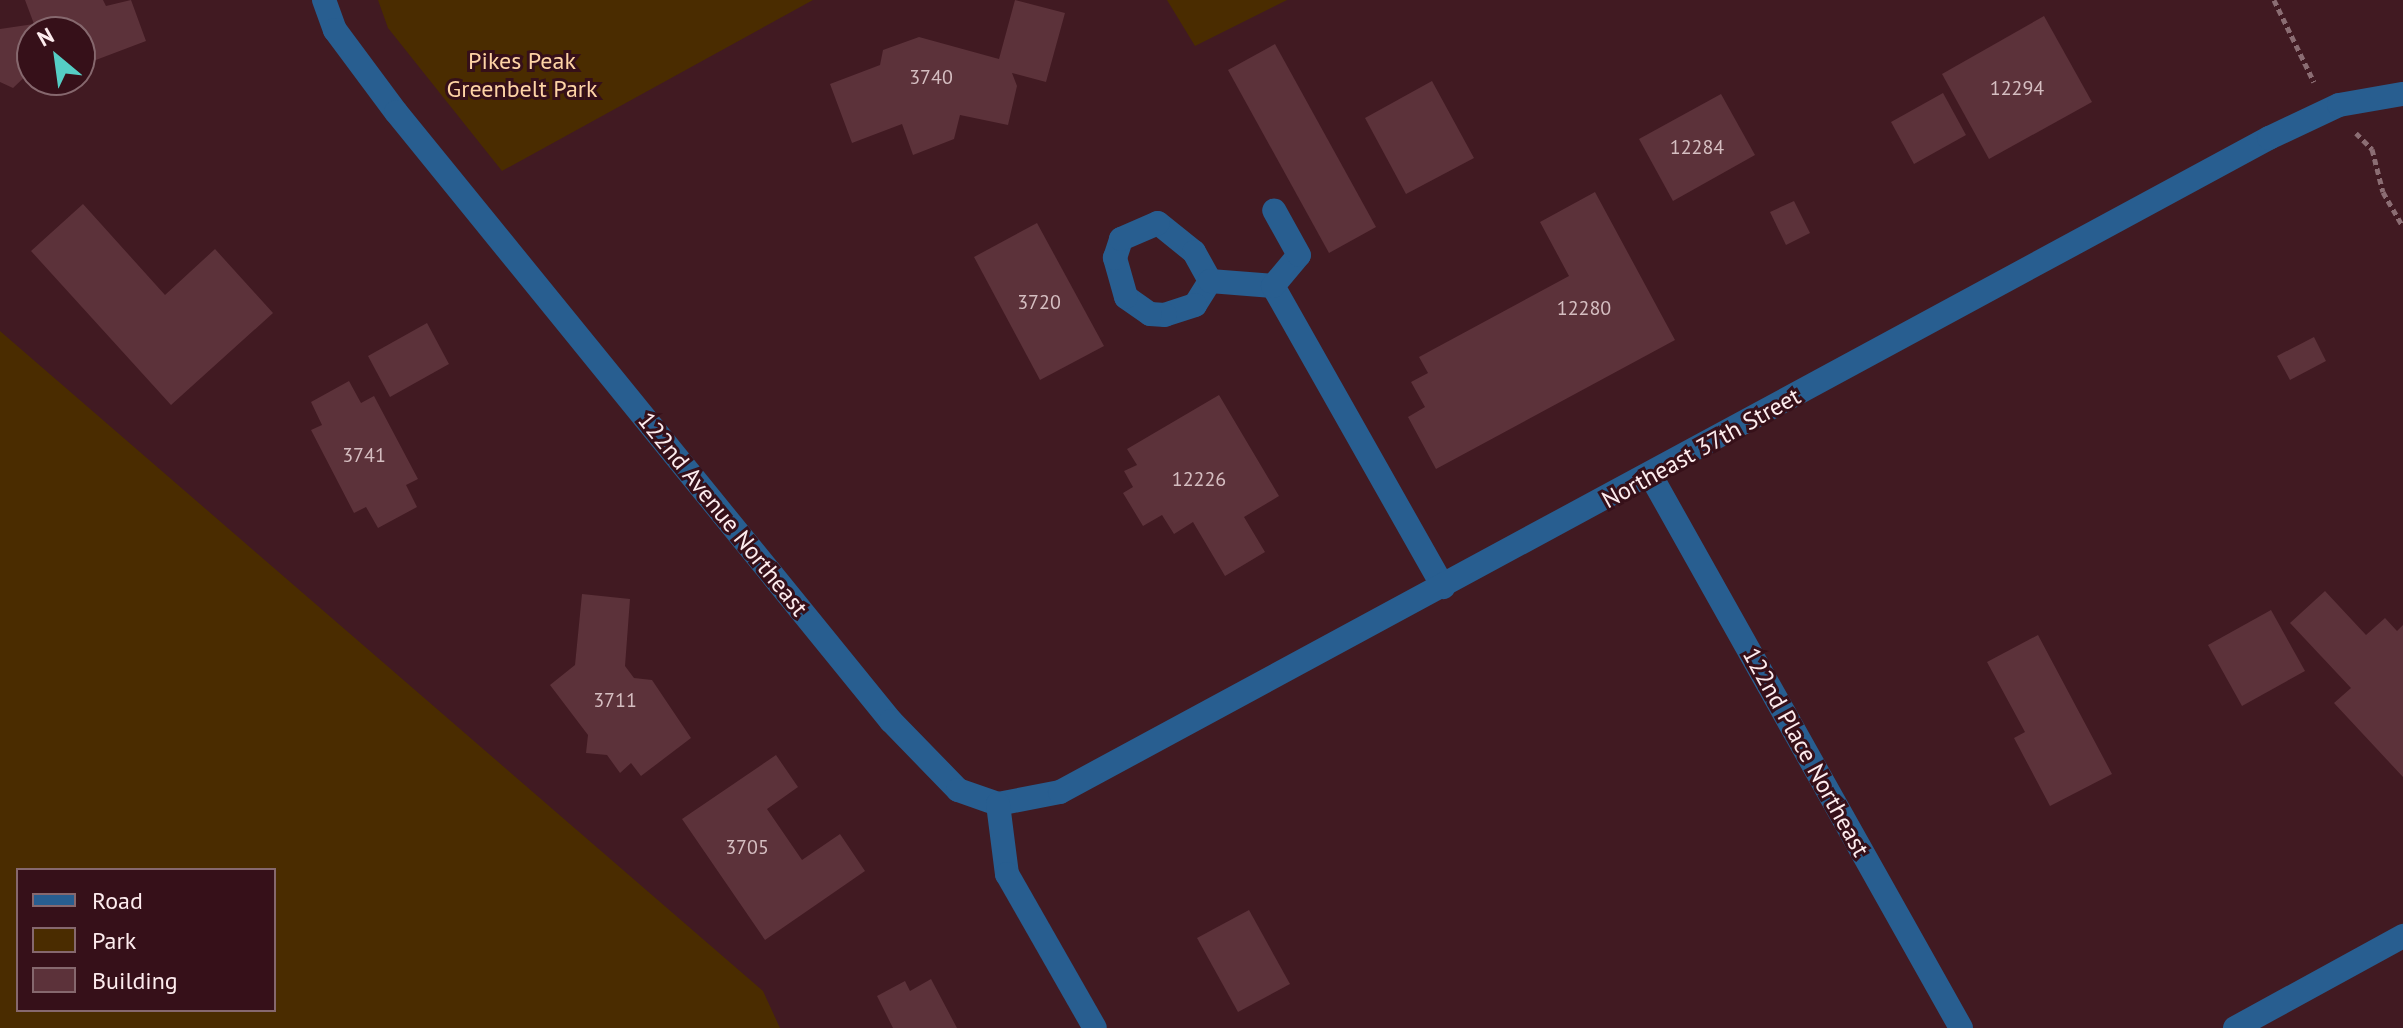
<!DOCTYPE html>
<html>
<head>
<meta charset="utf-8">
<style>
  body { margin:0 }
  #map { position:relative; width:2403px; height:1028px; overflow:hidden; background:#411a22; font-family:"PT Sans",sans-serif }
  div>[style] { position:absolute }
  .green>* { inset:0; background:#4a2c00 }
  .building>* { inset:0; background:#5c323a }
  .path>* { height:5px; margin-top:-2.5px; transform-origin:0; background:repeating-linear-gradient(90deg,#8b6d73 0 6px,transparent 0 10px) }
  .minor>* { height:24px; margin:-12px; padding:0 12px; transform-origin:12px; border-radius:12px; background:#285e90 }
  span { translate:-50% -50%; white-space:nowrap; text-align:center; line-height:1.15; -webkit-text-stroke:6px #361019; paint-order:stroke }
  .number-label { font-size:20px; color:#d5bec1 }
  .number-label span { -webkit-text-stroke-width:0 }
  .park-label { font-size:24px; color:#fed4a6 }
  .street-label { font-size:24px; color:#fdecee }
  .legend { position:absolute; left:16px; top:868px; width:260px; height:144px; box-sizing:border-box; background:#361019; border:2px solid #86686e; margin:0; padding:10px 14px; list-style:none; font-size:24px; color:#fdecee }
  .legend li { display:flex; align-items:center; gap:16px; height:40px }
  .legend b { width:40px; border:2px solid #86686e }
  .north { position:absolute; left:16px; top:16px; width:80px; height:80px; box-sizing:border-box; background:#361019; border:2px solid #86686e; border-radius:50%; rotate:331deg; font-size:22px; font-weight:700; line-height:32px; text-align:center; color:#fdecee }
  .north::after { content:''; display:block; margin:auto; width:28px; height:36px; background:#55cec5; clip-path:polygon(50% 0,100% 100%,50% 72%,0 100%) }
</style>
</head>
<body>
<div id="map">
  <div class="green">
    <div style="clip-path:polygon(378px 0,813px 0,502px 171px,388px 28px)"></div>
    <div style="clip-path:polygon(1167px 0,1287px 0,1195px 46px)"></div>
    <div style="clip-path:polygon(evenodd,0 331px,763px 991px,780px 1028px,0 1028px,0 331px,274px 870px,274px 1010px,18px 1010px,18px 870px,274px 870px)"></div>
  </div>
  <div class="building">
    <div style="clip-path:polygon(25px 0,103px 0,106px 6px,131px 0,146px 41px,80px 66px,80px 32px,32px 32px,32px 70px,13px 88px,0 82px,0 29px,34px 24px)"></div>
    <div style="clip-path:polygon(1015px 0,1065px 13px,1046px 82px,1012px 73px,1017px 86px,1008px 125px,960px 115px,954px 139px,913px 155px,902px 124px,852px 143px,830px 84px,880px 65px,883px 50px,919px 37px,999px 59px)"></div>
    <div style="clip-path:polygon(2044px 16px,2092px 102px,1989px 159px,1942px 74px)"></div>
    <div style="clip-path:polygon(1275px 44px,1376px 227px,1329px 253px,1228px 70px)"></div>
    <div style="clip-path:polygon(1432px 81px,1474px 158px,1406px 194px,1365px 118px)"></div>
    <div style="clip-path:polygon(1943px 93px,1966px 135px,1914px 164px,1891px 122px)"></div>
    <div style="clip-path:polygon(1721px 94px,1755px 155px,1673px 201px,1639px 139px)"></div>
    <div style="clip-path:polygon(1595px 192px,1675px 340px,1436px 469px,1408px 417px,1425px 407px,1411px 382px,1428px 373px,1419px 357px,1569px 276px,1540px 222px)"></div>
    <div style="clip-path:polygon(1794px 201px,1810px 233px,1786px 245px,1770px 212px)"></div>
    <div style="clip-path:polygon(83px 204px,165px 295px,215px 249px,273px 313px,171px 405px,31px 251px)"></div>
    <div style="clip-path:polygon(1037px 223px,1104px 346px,1040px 380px,974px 257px)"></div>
    <div style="clip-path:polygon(427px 323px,449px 364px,390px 397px,368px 356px)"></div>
    <div style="clip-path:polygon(2314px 337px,2326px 361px,2290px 380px,2277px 356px)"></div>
    <div style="clip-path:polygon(349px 381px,361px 403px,374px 396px,418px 479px,406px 485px,417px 507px,378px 528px,366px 507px,354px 513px,311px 430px,322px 425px,311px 402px)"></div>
    <div style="clip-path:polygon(1219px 395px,1279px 496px,1244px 517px,1265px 552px,1225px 576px,1193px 522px,1174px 534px,1162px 515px,1143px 526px,1123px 493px,1133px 487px,1124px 471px,1137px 465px,1127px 449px)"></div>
    <div style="clip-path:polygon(2325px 591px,2366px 635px,2385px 618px,2397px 631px,2403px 625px,2403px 777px,2334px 703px,2351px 688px,2290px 623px)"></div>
    <div style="clip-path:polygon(582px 594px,630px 599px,625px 666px,634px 678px,652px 680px,691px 738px,641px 776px,631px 763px,620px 773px,607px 755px,586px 753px,588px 735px,550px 685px,575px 665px)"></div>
    <div style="clip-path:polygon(2271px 610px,2305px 671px,2242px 706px,2208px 645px)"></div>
    <div style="clip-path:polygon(2038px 635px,2112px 774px,2050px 806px,2014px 738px,2025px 732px,1987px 662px)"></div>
    <div style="clip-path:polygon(776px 755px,798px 787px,767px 809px,802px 860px,840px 834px,865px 871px,765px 940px,682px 819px)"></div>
    <div style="clip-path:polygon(1249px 910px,1290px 984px,1238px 1012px,1197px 938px)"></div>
    <div style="clip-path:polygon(931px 979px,957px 1028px,893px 1028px,877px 996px,905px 981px,910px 991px)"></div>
  </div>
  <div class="path">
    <div style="left:2274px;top:0;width:91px;rotate:64deg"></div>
    <div style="left:2356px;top:133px;width:23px;rotate:45deg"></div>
    <div style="left:2372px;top:149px;width:44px;rotate:75.7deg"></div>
    <div style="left:2383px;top:192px;width:39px;rotate:60deg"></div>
  </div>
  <div class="minor">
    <div style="left:324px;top:0;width:32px;rotate:70deg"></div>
    <div style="left:335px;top:30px;width:102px;rotate:53.4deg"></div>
    <div style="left:396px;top:112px;width:785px;rotate:50.9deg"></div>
    <div style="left:891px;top:721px;width:96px;rotate:45.8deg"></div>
    <div style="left:958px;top:790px;width:42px;rotate:19.3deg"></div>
    <div style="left:1158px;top:223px;width:46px;rotate:38.9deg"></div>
    <div style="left:1194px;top:252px;width:33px;rotate:61deg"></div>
    <div style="left:1210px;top:281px;width:28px;rotate:122deg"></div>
    <div style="left:1195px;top:305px;width:32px;rotate:162deg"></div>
    <div style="left:1165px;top:315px;width:15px;rotate:-176deg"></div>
    <div style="left:1150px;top:314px;width:29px;rotate:-145deg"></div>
    <div style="left:1126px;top:297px;width:41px;rotate:-105.8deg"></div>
    <div style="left:1115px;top:258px;width:20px;rotate:-72deg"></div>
    <div style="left:1121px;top:239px;width:40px;rotate:-23.4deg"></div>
    <div style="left:1210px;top:281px;width:63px;rotate:4.5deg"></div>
    <div style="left:1273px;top:286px;width:346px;rotate:60.5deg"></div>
    <div style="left:1273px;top:286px;width:40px;rotate:-50deg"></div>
    <div style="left:1299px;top:255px;width:51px;rotate:-119.1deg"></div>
    <div style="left:1651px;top:476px;width:633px;rotate:60.68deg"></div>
    <div style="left:998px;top:804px;width:63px;rotate:-11deg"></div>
    <div style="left:1060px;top:792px;width:1375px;rotate:-28.41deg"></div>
    <div style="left:2269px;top:138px;width:77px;rotate:-25.2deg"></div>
    <div style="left:2339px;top:105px;width:65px;rotate:-9.8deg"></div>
    <div style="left:998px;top:804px;width:71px;rotate:82.7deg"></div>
    <div style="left:1007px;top:874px;width:177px;rotate:60.3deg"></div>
    <div style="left:2235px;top:1028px;width:192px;rotate:-28.7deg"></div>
  </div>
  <div class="number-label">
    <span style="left:931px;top:77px">3740</span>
    <span style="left:2017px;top:88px">12294</span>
    <span style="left:1697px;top:147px">12284</span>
    <span style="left:1039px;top:302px">3720</span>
    <span style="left:1584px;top:308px">12280</span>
    <span style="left:364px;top:455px">3741</span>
    <span style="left:1199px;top:479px">12226</span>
    <span style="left:615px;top:700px">3711</span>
    <span style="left:747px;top:847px">3705</span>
  </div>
  <div class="park-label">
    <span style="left:522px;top:75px">Pikes Peak<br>Greenbelt Park</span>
  </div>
  <div class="street-label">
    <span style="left:1701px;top:448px;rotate:-29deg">Northeast 37th Street</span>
    <span style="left:723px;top:514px;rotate:51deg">122nd Avenue Northeast</span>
    <span style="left:1806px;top:752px;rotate:61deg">122nd Place Northeast</span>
  </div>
  <ul class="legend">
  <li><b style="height:10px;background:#285e90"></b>Road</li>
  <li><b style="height:22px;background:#4a2c00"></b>Park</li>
  <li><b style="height:22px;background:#5c323a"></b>Building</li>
  </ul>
  <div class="north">N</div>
</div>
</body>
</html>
